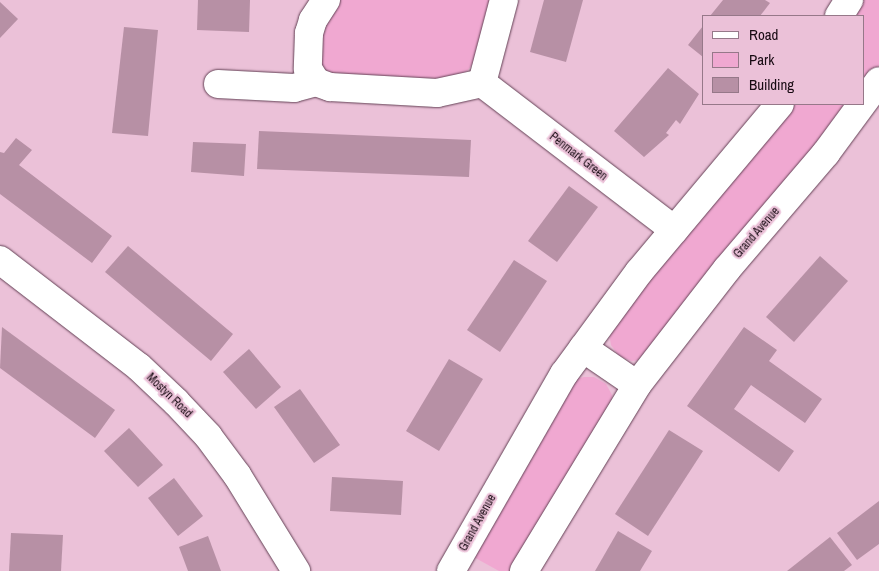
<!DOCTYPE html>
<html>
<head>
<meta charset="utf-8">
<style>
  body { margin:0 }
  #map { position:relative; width:879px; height:571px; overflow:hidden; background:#ebc1d8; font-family:"Archivo Narrow",sans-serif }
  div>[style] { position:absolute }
  .green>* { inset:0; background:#f0a8d1 }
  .building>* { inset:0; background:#b790a5 }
  .roads { filter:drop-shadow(0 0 1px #634155) drop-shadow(0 0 1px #634155) }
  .street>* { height:28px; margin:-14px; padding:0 14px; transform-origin:14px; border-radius:14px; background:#fff }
  .secondary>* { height:28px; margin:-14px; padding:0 14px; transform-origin:14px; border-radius:14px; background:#fff }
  span { translate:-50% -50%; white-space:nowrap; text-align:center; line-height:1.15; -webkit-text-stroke:4.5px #ebc1d8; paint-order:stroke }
  .street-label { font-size:12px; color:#170a12 }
  .legend { position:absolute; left:702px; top:15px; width:162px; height:90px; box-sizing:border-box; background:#ebc1d8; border:1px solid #967889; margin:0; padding:6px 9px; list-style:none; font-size:15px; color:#170a12 }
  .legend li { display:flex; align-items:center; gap:10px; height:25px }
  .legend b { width:25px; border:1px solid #967889 }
</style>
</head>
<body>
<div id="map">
  <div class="green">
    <div style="clip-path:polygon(340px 0,494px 0,478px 56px,468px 70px,454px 80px,324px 73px,317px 51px,320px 33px)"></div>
    <div style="clip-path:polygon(861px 0,879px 0,879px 65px,863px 89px,863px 16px,851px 16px)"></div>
    <div style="clip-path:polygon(793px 104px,853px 104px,645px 359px,632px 361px,619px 356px,611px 345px,609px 333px,620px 310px)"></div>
    <div style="clip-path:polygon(584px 377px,594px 377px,606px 384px,612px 395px,612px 408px,514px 571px,499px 571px,470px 555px,576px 379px)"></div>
  </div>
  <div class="building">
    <div style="clip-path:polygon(198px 0,250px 0,249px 32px,197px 30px)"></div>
    <div style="clip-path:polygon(544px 0,583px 0,566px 62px,530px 52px)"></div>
    <div style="clip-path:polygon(723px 0,765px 0,770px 3px,760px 16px,710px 16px)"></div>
    <div style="clip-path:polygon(0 2px,18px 19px,0 38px)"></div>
    <div style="clip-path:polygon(703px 26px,703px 57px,688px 45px)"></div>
    <div style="clip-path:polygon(124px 27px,158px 30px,148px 136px,112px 133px)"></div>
    <div style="clip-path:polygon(668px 68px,699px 94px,680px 124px,676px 120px,666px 133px,669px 135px,644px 157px,614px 131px)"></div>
    <div style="clip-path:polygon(259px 131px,471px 140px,469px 177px,257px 169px)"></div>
    <div style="clip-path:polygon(16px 138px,32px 150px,19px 165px,112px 236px,92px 263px,0 194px,0 152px,4px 153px)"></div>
    <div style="clip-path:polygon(193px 142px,246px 144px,244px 176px,191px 172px)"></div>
    <div style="clip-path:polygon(569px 186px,598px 207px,557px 262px,528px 241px)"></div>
    <div style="clip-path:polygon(128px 246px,233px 334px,211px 361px,105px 272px)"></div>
    <div style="clip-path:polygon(820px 256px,848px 281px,794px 342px,766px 317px)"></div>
    <div style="clip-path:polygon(514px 260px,547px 281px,500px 352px,467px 330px)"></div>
    <div style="clip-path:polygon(2px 327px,115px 410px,95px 438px,0 368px)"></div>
    <div style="clip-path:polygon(744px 327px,777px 350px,769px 361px,822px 399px,805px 423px,751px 385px,734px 409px,794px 451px,779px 472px,687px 406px)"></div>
    <div style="clip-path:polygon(249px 349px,281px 387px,256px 409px,223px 372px)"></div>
    <div style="clip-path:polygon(449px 359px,483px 379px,439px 451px,406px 431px)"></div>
    <div style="clip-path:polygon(300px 389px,340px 445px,314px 463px,274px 407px)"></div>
    <div style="clip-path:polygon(129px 428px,163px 465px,138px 487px,104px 451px)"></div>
    <div style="clip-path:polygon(669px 430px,703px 451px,648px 536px,615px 514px)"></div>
    <div style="clip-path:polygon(332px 477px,403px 481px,401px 515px,330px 511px)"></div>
    <div style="clip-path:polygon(174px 478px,203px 516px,178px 536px,148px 498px)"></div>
    <div style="clip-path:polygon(879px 501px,879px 544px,857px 560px,837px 533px)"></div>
    <div style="clip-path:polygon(618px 531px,652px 551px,640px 571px,595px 571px)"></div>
    <div style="clip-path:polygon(11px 533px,63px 535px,61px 571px,9px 571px)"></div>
    <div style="clip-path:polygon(208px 536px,221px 571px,188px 571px,179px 547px)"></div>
    <div style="clip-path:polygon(830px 537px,852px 565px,844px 571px,787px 571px)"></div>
  </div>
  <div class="roads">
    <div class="street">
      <div style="left:326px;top:0;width:24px;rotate:123deg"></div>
      <div style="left:313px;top:20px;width:14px;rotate:107deg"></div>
      <div style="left:309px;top:33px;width:36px;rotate:92deg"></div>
      <div style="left:308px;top:69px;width:15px;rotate:58deg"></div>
      <div style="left:316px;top:82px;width:15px;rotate:20deg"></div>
      <div style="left:330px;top:87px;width:107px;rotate:3.2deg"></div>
      <div style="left:437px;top:93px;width:46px;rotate:-12.5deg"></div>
      <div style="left:482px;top:83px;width:242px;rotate:37.4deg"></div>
      <div style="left:482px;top:83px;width:86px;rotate:-75.2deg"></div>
      <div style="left:218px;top:84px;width:76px;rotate:3deg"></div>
      <div style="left:294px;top:88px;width:23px;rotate:-15deg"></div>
      <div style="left:0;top:260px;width:175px;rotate:37.6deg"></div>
      <div style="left:139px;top:367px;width:51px;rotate:43.4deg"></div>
      <div style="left:176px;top:402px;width:47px;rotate:46.7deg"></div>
      <div style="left:208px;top:436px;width:49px;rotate:53.4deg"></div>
      <div style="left:237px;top:475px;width:113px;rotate:58.4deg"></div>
    </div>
    <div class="secondary">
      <div style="left:839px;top:16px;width:19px;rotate:-58deg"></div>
      <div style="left:583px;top:348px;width:65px;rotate:34.4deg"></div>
      <div style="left:451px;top:571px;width:227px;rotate:-60.2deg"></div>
      <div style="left:564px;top:374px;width:127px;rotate:-53.7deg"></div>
      <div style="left:639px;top:272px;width:219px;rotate:-50deg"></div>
      <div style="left:524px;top:571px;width:218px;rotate:-58.7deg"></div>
      <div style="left:637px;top:385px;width:147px;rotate:-52.2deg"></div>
      <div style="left:727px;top:269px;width:153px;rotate:-49.5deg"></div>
      <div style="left:826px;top:153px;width:89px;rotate:-53.6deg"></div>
    </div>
  </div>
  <div class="street-label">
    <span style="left:578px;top:157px;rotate:38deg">Penmark Green</span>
    <span style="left:757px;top:233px;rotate:-49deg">Grand Avenue</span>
    <span style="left:169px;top:396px;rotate:44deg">Mostyn Road</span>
    <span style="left:478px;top:523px;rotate:-61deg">Grand Avenue</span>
  </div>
  <ul class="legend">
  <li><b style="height:6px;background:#fff"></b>Road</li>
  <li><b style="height:14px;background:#f0a8d1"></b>Park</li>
  <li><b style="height:14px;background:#b790a5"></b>Building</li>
  </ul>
</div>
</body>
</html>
